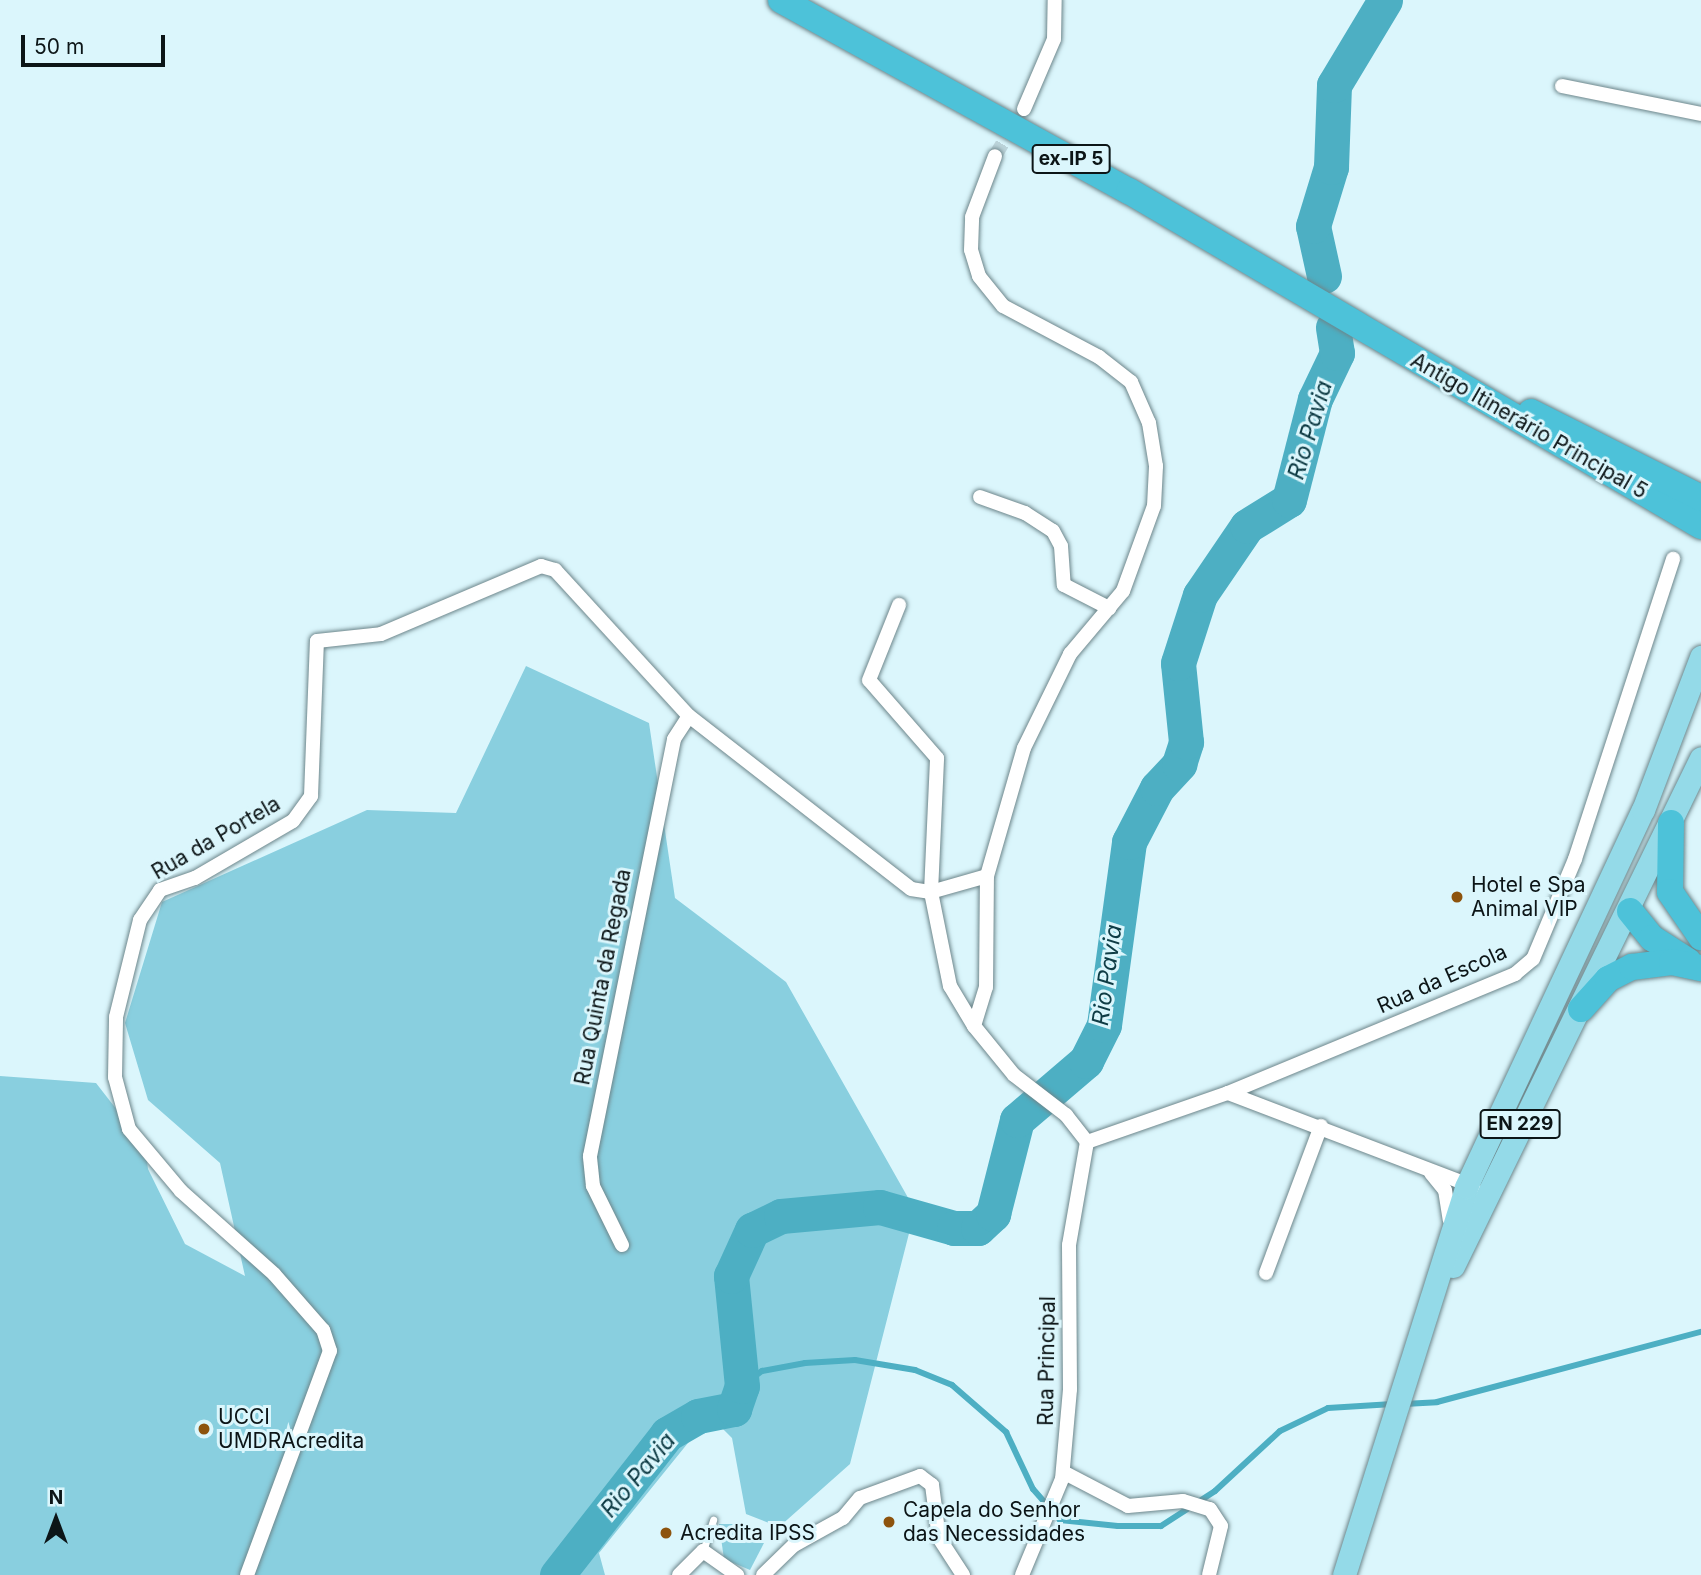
<!DOCTYPE html>
<html>
<head>
<meta charset="utf-8">
<style>
  body { margin:0 }
  #map { position:relative; width:1701px; height:1575px; overflow:hidden; background:#dbf6fc; font-family:Inter,sans-serif }
  div>[style] { position:absolute }
  .green>* { inset:0; background:#89cfdf }
  .stream>* { height:6px; margin:-3px; padding:0 3px; transform-origin:3px; border-radius:3px; background:#4dafc3 }
  .river>* { height:35px; margin:-17.5px; padding:0 17.5px; transform-origin:17.5px; border-radius:17.5px; background:#4dafc3 }
  .street-tunnel>* { height:14px; margin-top:-7px; transform-origin:0; background:repeating-linear-gradient(90deg,#bcd4da 0 14px,transparent 0 21px) }
  .roads { filter:drop-shadow(0 0 2px #6d868b) drop-shadow(0 0 2px #6d868b) }
  .lane>* { height:7px; margin:-3.5px; padding:0 3.5px; transform-origin:3.5px; border-radius:3.5px; background:#fff }
  .street>* { height:14px; margin:-7px; padding:0 7px; transform-origin:7px; border-radius:7px; background:#fff }
  .primary>* { height:23px; margin:-11.5px; padding:0 11.5px; transform-origin:11.5px; border-radius:11.5px; background:#94dae8 }
  .highway>* { height:26px; margin:-13px; padding:0 13px; transform-origin:13px; border-radius:13px; background:#4dc2d9 }
  .dots>* { width:19px; height:19px; translate:-50% -50%; box-sizing:border-box; border:4px solid #dbf6fc; border-radius:50% }
  span { translate:-50% -50%; white-space:nowrap; text-align:center; line-height:1.15; -webkit-text-stroke:6px #dbf6fc; paint-order:stroke }
  .shield-label span { padding:2px 5px; background:#dbf6fc; border:2px solid; border-radius:5px; -webkit-text-stroke-width:0 }
  .shield-label { font-size:19px; color:#0c1517; font-weight:700 }
  .street-label { font-size:21px; color:#0c1517 }
  .poi-label { font-size:21px; color:#0c1517 }
  .left { translate:0 -50%; text-align:left }
  .water-label { font-size:23px; color:#0f3c45; font-style:italic }
  .north { position:absolute; left:21px; top:1484px; width:70px; height:70px; -webkit-text-stroke:5px #dbf6fc; paint-order:stroke; rotate:0deg; font-size:19px; font-weight:700; line-height:28px; text-align:center; color:#0c1517 }
  .north::after { content:''; display:block; margin:auto; width:24px; height:32px; background:#0c1517; clip-path:polygon(50% 0,100% 100%,50% 72%,0 100%) }
  .scale { position:absolute; left:21px; top:35px; width:144px; height:32px; box-sizing:border-box; border:4px solid #0c1517; border-top:0; padding-left:9px; font-size:21px; line-height:24px; white-space:nowrap; color:#0c1517; -webkit-text-stroke:5px #dbf6fc; paint-order:stroke }
</style>
</head>
<body>
<div id="map">
  <div class="green">
    <div style="clip-path:polygon(526px 666px,649px 723px,675px 898px,786px 982px,915px 1210px,850px 1464px,779px 1527px,746px 1514px,732px 1438px,720px 1426px,692px 1438px,599px 1553px,605px 1575px,0 1575px,0 1076px,96px 1083px,145px 1146px,148px 1169px,185px 1244px,245px 1276px,220px 1163px,148px 1100px,125px 1023px,162px 902px,367px 810px,456px 813px)"></div>
    <div style="clip-path:polygon(719px 1524px,732px 1524px,764px 1543px,750px 1570px,724px 1559px)"></div>
  </div>
  <div class="stream">
    <div style="left:742px;top:1386px;width:25px;rotate:-37deg"></div>
    <div style="left:762px;top:1371px;width:44px;rotate:-10.5deg"></div>
    <div style="left:805px;top:1363px;width:50px;rotate:-3.4deg"></div>
    <div style="left:855px;top:1360px;width:61px;rotate:9.5deg"></div>
    <div style="left:915px;top:1370px;width:40px;rotate:22deg"></div>
    <div style="left:952px;top:1385px;width:72px;rotate:41deg"></div>
    <div style="left:1006px;top:1432px;width:63px;rotate:64.7deg"></div>
    <div style="left:1033px;top:1489px;width:41px;rotate:48.9deg"></div>
    <div style="left:1060px;top:1520px;width:58px;rotate:5.9deg"></div>
    <div style="left:1118px;top:1526px;width:43px"></div>
    <div style="left:1161px;top:1526px;width:64px;rotate:-32.9deg"></div>
    <div style="left:1215px;top:1491px;width:88px;rotate:-42.7deg"></div>
    <div style="left:1280px;top:1431px;width:53px;rotate:-25.6deg"></div>
    <div style="left:1328px;top:1408px;width:65px;rotate:-3.5deg"></div>
    <div style="left:1404px;top:1404px;width:33px;rotate:-3deg"></div>
    <div style="left:1437px;top:1402px;width:273px;rotate:-14.9deg"></div>
  </div>
  <div class="river">
    <div style="left:1324px;top:276px;width:51px;rotate:-102.4deg"></div>
    <div style="left:1313px;top:226px;width:62px;rotate:-73deg"></div>
    <div style="left:1331px;top:167px;width:82px;rotate:-87.9deg"></div>
    <div style="left:1334px;top:85px;width:99px;rotate:-59deg"></div>
    <div style="left:557px;top:1575px;width:179px;rotate:-52deg"></div>
    <div style="left:667px;top:1434px;width:36px;rotate:-30deg"></div>
    <div style="left:698px;top:1416px;width:37px;rotate:-11deg"></div>
    <div style="left:734px;top:1409px;width:24px;rotate:-71deg"></div>
    <div style="left:742px;top:1386px;width:111px;rotate:-95.7deg"></div>
    <div style="left:731px;top:1276px;width:51px;rotate:-65.5deg"></div>
    <div style="left:752px;top:1230px;width:32px;rotate:-26deg"></div>
    <div style="left:781px;top:1216px;width:99px;rotate:-5.2deg"></div>
    <div style="left:880px;top:1207px;width:77px;rotate:15.8deg"></div>
    <div style="left:954px;top:1228px;width:24px"></div>
    <div style="left:978px;top:1228px;width:21px;rotate:-43deg"></div>
    <div style="left:993px;top:1214px;width:97px;rotate:-75.7deg"></div>
    <div style="left:1017px;top:1120px;width:91px;rotate:-40.5deg"></div>
    <div style="left:1086px;top:1061px;width:40px;rotate:-63.4deg"></div>
    <div style="left:1104px;top:1025px;width:185px;rotate:-82.2deg"></div>
    <div style="left:1129px;top:842px;width:61px;rotate:-62.6deg"></div>
    <div style="left:1157px;top:788px;width:33px;rotate:-47deg"></div>
    <div style="left:1179px;top:764px;width:23px;rotate:-72deg"></div>
    <div style="left:1186px;top:742px;width:79px;rotate:-95.8deg"></div>
    <div style="left:1178px;top:663px;width:71px;rotate:-72.1deg"></div>
    <div style="left:1200px;top:595px;width:83px;rotate:-55.7deg"></div>
    <div style="left:1247px;top:526px;width:49px;rotate:-31.8deg"></div>
    <div style="left:1289px;top:500px;width:104px;rotate:-75.6deg"></div>
    <div style="left:1315px;top:399px;width:51px;rotate:-64.4deg"></div>
    <div style="left:1337px;top:353px;width:26px;rotate:-99deg"></div>
  </div>
  <div class="street-tunnel">
    <div style="left:995px;top:156px;width:37px;rotate:-59deg"></div>
  </div>
  <div class="roads">
    <div class="lane">
      <div style="left:703px;top:1551px;width:33px;rotate:-72deg"></div>
    </div>
    <div class="street">
      <div style="left:1562px;top:86px;width:142px;rotate:11.4deg"></div>
      <div style="left:1024px;top:109px;width:76px;rotate:-66.8deg"></div>
      <div style="left:1054px;top:39px;width:39px;rotate:-89deg"></div>
      <div style="left:980px;top:497px;width:48px;rotate:19.6deg"></div>
      <div style="left:1025px;top:513px;width:33px;rotate:33deg"></div>
      <div style="left:1053px;top:531px;width:17px;rotate:62deg"></div>
      <div style="left:1061px;top:546px;width:39px;rotate:86deg"></div>
      <div style="left:1064px;top:585px;width:51px;rotate:27.1deg"></div>
      <div style="left:987px;top:876px;width:133px;rotate:-73.9deg"></div>
      <div style="left:1024px;top:748px;width:105px;rotate:-63.9deg"></div>
      <div style="left:1070px;top:654px;width:82px;rotate:-49.9deg"></div>
      <div style="left:1123px;top:591px;width:90px;rotate:-70deg"></div>
      <div style="left:1154px;top:506px;width:40px;rotate:-87.1deg"></div>
      <div style="left:1156px;top:466px;width:44px;rotate:-99.2deg"></div>
      <div style="left:1149px;top:423px;width:45px;rotate:-113.7deg"></div>
      <div style="left:1131px;top:382px;width:41px;rotate:-142deg"></div>
      <div style="left:1099px;top:357px;width:109px;rotate:-152deg"></div>
      <div style="left:1003px;top:306px;width:38px;rotate:-129deg"></div>
      <div style="left:979px;top:276px;width:27px;rotate:-107deg"></div>
      <div style="left:971px;top:250px;width:33px;rotate:-88deg"></div>
      <div style="left:972px;top:217px;width:65px;rotate:-69.3deg"></div>
      <div style="left:974px;top:1026px;width:41px;rotate:-72.9deg"></div>
      <div style="left:986px;top:987px;width:111px;rotate:-89.5deg"></div>
      <div style="left:987px;top:876px;width:58px;rotate:164.1deg"></div>
      <div style="left:931px;top:892px;width:96px;rotate:78.6deg"></div>
      <div style="left:950px;top:986px;width:47px;rotate:59deg"></div>
      <div style="left:974px;top:1026px;width:63px;rotate:50.8deg"></div>
      <div style="left:1014px;top:1075px;width:66px;rotate:37.6deg"></div>
      <div style="left:1066px;top:1115px;width:34px;rotate:52deg"></div>
      <div style="left:1228px;top:1093px;width:263px;rotate:20.9deg"></div>
      <div style="left:1087px;top:1142px;width:149px;rotate:-19.2deg"></div>
      <div style="left:1228px;top:1093px;width:311px;rotate:-22.5deg"></div>
      <div style="left:1515px;top:974px;width:23px;rotate:-40deg"></div>
      <div style="left:1533px;top:959px;width:108px;rotate:-67.2deg"></div>
      <div style="left:1575px;top:859px;width:316px;rotate:-71.9deg"></div>
      <div style="left:1431px;top:1173px;width:22px;rotate:51deg"></div>
      <div style="left:1445px;top:1190px;width:30px;rotate:81deg"></div>
      <div style="left:622px;top:1245px;width:66px;rotate:-116.2deg"></div>
      <div style="left:593px;top:1186px;width:30px;rotate:-96deg"></div>
      <div style="left:590px;top:1156px;width:425px;rotate:-78.6deg"></div>
      <div style="left:674px;top:739px;width:27px;rotate:-57deg"></div>
      <div style="left:1266px;top:1273px;width:157px;rotate:-69.5deg"></div>
      <div style="left:1063px;top:1472px;width:73px;rotate:27.6deg"></div>
      <div style="left:1128px;top:1506px;width:55px;rotate:-5.2deg"></div>
      <div style="left:1183px;top:1501px;width:28px;rotate:17deg"></div>
      <div style="left:1210px;top:1509px;width:20px;rotate:57deg"></div>
      <div style="left:1221px;top:1526px;width:50px;rotate:103.8deg"></div>
      <div style="left:247px;top:1575px;width:239px;rotate:-69.7deg"></div>
      <div style="left:330px;top:1351px;width:22px;rotate:-108deg"></div>
      <div style="left:323px;top:1330px;width:74px;rotate:-131.2deg"></div>
      <div style="left:274px;top:1274px;width:125px;rotate:-138.3deg"></div>
      <div style="left:181px;top:1191px;width:81px;rotate:-130deg"></div>
      <div style="left:129px;top:1129px;width:54px;rotate:-105.1deg"></div>
      <div style="left:115px;top:1077px;width:60px;rotate:-89deg"></div>
      <div style="left:116px;top:1017px;width:100px;rotate:-76.1deg"></div>
      <div style="left:140px;top:920px;width:36px;rotate:-56deg"></div>
      <div style="left:160px;top:890px;width:37px;rotate:-19deg"></div>
      <div style="left:195px;top:878px;width:113px;rotate:-30.2deg"></div>
      <div style="left:293px;top:821px;width:31px;rotate:-54deg"></div>
      <div style="left:311px;top:796px;width:155px;rotate:-87.8deg"></div>
      <div style="left:317px;top:641px;width:64px;rotate:-6.2deg"></div>
      <div style="left:381px;top:634px;width:174px;rotate:-23deg"></div>
      <div style="left:541px;top:566px;width:15px;rotate:16deg"></div>
      <div style="left:555px;top:570px;width:198px;rotate:47.5deg"></div>
      <div style="left:689px;top:716px;width:281px;rotate:37.9deg"></div>
      <div style="left:911px;top:889px;width:20px;rotate:9deg"></div>
      <div style="left:931px;top:892px;width:134px;rotate:-87.4deg"></div>
      <div style="left:937px;top:758px;width:103px;rotate:-131.1deg"></div>
      <div style="left:869px;top:680px;width:81px;rotate:-68.2deg"></div>
      <div style="left:679px;top:1575px;width:34px;rotate:-45deg"></div>
      <div style="left:703px;top:1551px;width:42px;rotate:35.2deg"></div>
      <div style="left:763px;top:1575px;width:43px;rotate:-44.1deg"></div>
      <div style="left:794px;top:1545px;width:56px;rotate:-28.9deg"></div>
      <div style="left:843px;top:1518px;width:26px;rotate:-50deg"></div>
      <div style="left:860px;top:1498px;width:64px;rotate:-20.1deg"></div>
      <div style="left:920px;top:1476px;width:15px;rotate:37deg"></div>
      <div style="left:932px;top:1485px;width:53px;rotate:82.5deg"></div>
      <div style="left:939px;top:1538px;width:44px;rotate:57deg"></div>
      <div style="left:1022px;top:1575px;width:104px;rotate:-67.4deg"></div>
      <div style="left:1062px;top:1479px;width:90px;rotate:-84.9deg"></div>
      <div style="left:1070px;top:1389px;width:144px;rotate:-90.4deg"></div>
      <div style="left:1069px;top:1245px;width:105px;rotate:-80.1deg"></div>
    </div>
    <div class="primary">
      <div style="left:1453px;top:1266px;width:565px;rotate:-63.98deg"></div>
      <div style="left:1344px;top:1575px;width:407px;rotate:-72.5deg"></div>
      <div style="left:1466px;top:1187px;width:416px;rotate:-64.9deg"></div>
      <div style="left:1643px;top:810px;width:164px;rotate:-69.2deg"></div>
    </div>
    <div class="highway">
      <div style="left:781px;top:0;width:397px;rotate:28.8deg"></div>
      <div style="left:1129px;top:191px;width:663px;rotate:30.36deg"></div>
      <div style="left:1531px;top:412px;width:191px;rotate:26.8deg"></div>
      <div style="left:1671px;top:823px;width:69px;rotate:90.8deg"></div>
      <div style="left:1670px;top:892px;width:55px;rotate:55.4deg"></div>
      <div style="left:1630px;top:911px;width:35px;rotate:51deg"></div>
      <div style="left:1652px;top:938px;width:43px;rotate:32.6deg"></div>
      <div style="left:1581px;top:1009px;width:40px;rotate:-48deg"></div>
      <div style="left:1608px;top:979px;width:27px;rotate:-27deg"></div>
      <div style="left:1632px;top:967px;width:40px;rotate:-7.1deg"></div>
      <div style="left:1672px;top:962px;width:30px;rotate:12deg"></div>
    </div>
  </div>
  <div class="dots">
    <div style="left:1457px;top:897px;background:#8d530d"></div>
    <div style="left:204px;top:1429px;background:#8d530d"></div>
    <div style="left:889px;top:1522px;background:#8d530d"></div>
    <div style="left:666px;top:1533px;background:#8d530d"></div>
  </div>
  <div class="shield-label">
    <span style="left:1071px;top:159px">ex-IP 5</span>
    <span style="left:1520px;top:1124px">EN 229</span>
  </div>
  <div class="street-label">
    <span style="left:1529px;top:426px;rotate:30deg">Antigo Itinerário Principal 5</span>
    <span style="left:216px;top:838px;rotate:-30deg">Rua da Portela</span>
    <span style="left:603px;top:977px;rotate:-79deg">Rua Quinta da Regada</span>
    <span style="left:1442px;top:979px;rotate:-24deg">Rua da Escola</span>
    <span style="left:1047px;top:1361px;rotate:-89deg">Rua Principal</span>
  </div>
  <div class="poi-label">
    <span class="left" style="left:1471px;top:897px">Hotel e Spa<br>Animal VIP</span>
    <span class="left" style="left:218px;top:1429px">UCCI<br>UMDRAcredita</span>
    <span class="left" style="left:903px;top:1522px">Capela do Senhor<br>das Necessidades</span>
    <span class="left" style="left:680px;top:1533px">Acredita IPSS</span>
  </div>
  <div class="water-label">
    <span style="left:1310px;top:430px;rotate:-73deg">Rio Pavia</span>
    <span style="left:1107px;top:975px;rotate:-82deg">Rio Pavia</span>
    <span style="left:638px;top:1475px;rotate:-50deg">Rio Pavia</span>
  </div>
  <div class="north">N</div>
  <div class="scale">50 m</div>
</div>
</body>
</html>
